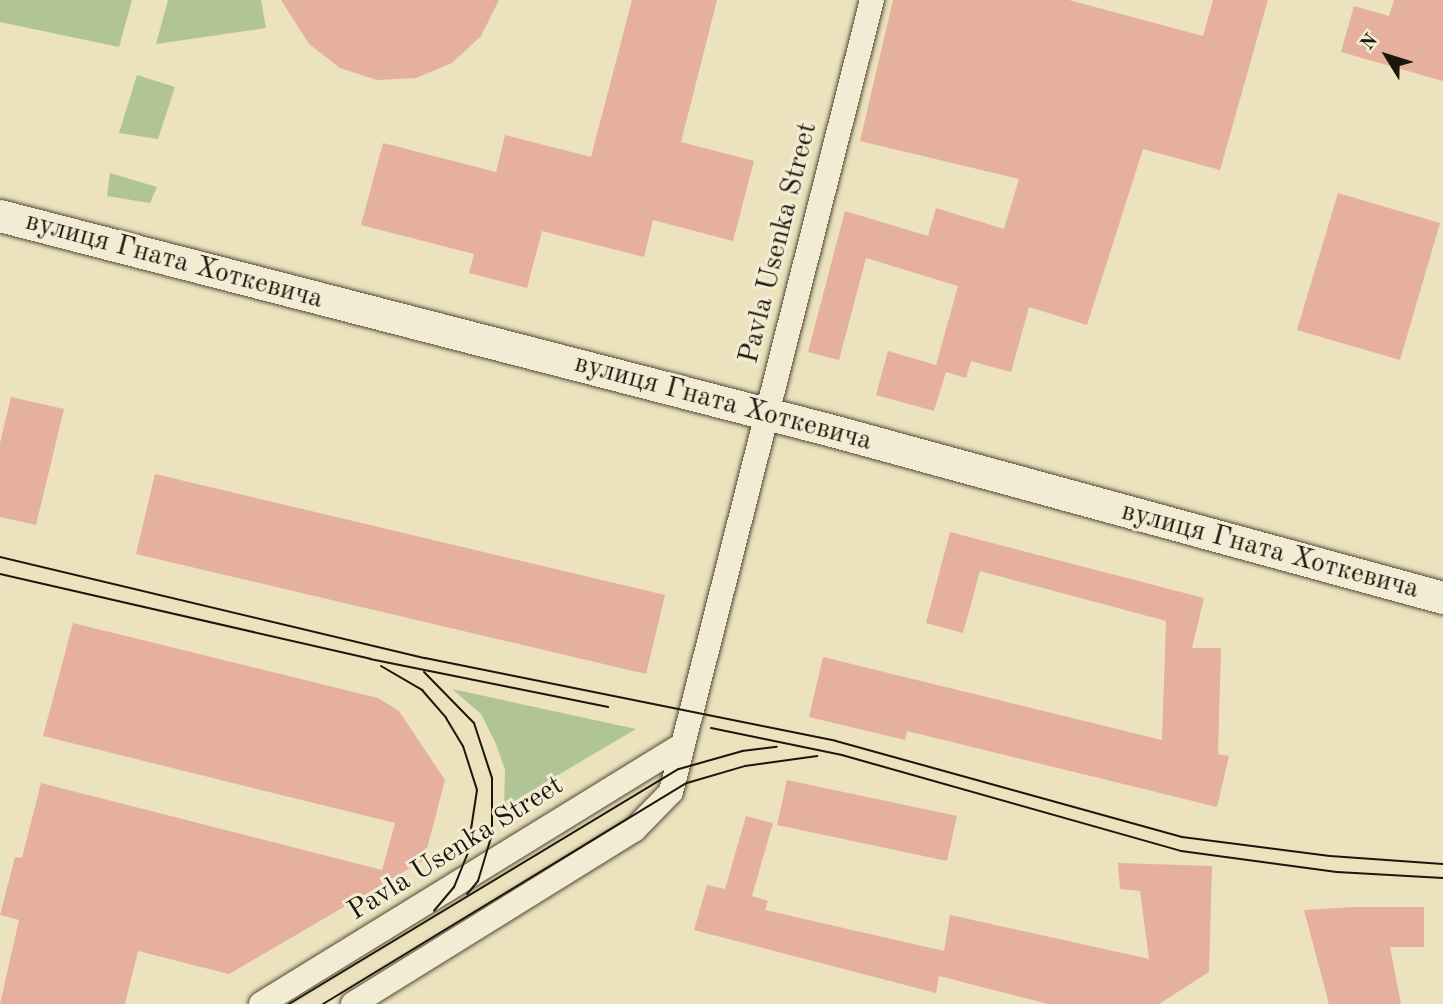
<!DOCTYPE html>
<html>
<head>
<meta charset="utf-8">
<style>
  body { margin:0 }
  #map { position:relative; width:1443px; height:1004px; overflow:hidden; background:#ece2bd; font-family:"Old Standard TT",serif }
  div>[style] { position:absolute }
  .green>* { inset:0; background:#b1c496 }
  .building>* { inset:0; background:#e5b09e }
  .roads { filter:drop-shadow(0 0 2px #514938) drop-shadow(0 0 2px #514938) }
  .minor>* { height:24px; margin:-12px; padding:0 12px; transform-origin:12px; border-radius:12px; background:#f3ecd4 }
  .tertiary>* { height:32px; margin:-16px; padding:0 16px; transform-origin:16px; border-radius:16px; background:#f3ecd4 }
  .tram>* { height:2px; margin:-1px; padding:0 1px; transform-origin:1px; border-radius:1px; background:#1d160c }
  span { translate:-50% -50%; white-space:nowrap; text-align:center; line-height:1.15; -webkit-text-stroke:6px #f3ecd4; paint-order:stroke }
  .street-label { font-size:28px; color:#1d160c }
  .north { position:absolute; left:1352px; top:21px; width:70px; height:70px; -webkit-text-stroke:5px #f3ecd4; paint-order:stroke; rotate:308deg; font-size:19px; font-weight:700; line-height:28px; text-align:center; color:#1d160c }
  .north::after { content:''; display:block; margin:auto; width:24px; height:32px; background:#1d160c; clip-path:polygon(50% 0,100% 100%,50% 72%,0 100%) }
</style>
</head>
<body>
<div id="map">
  <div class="green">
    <div style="clip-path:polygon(0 0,132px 0,119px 47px,0 22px)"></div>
    <div style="clip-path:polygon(168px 0,261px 0,266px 28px,156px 44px)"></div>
    <div style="clip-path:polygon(137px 75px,175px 87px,158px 139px,119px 133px)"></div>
    <div style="clip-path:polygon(110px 173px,157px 187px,150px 203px,107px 196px)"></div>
    <div style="clip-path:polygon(452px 689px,636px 729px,504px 807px,505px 770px,496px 744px,481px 714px)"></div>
  </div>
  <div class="building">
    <div style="clip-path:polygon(281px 0,499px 0,481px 36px,452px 63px,416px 78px,377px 80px,340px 68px,309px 44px)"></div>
    <div style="clip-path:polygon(632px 0,717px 0,681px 142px,754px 161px,733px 241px,653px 220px,644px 257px,542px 231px,527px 288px,469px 273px,474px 254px,361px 225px,383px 143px,496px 172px,505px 135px,591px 157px)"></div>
    <div style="clip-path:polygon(893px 0,1069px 0,1203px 36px,1213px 0,1268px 0,1220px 170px,1143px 149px,1087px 325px,1029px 307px,1011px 372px,971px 361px,966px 378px,946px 372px,934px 411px,876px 395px,888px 351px,936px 365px,958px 286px,866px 258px,839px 360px,808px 352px,845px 211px,928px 236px,936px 208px,1004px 229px,1019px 179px,860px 141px)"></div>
    <div style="clip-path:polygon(1394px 0,1443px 0,1443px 81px,1341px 52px,1354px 6px,1389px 16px)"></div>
    <div style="clip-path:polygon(1338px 193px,1440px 223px,1400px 360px,1297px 330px)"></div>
    <div style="clip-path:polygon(11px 397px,64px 409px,36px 525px,0 517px,0 443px)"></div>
    <div style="clip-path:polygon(155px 474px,665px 595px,646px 674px,136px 554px)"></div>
    <div style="clip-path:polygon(950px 532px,1204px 598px,1192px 648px,1221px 648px,1218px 754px,1229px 756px,1217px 807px,907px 731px,905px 740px,809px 717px,823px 657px,1162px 740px,1166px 621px,980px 571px,963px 633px,926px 623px)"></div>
    <div style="clip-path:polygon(73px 623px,378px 698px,399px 711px,445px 780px,424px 860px,229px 974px,138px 951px,125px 1004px,0 1004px,19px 920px,0 915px,15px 857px,22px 858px,41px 783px,382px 870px,395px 823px,43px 736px)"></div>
    <div style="clip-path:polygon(787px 780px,957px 816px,947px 861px,777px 825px)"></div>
    <div style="clip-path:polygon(746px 816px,773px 823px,752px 896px,768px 901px,765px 910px,944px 951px,950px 915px,1149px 959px,1140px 891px,1120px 889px,1118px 863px,1212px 866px,1209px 972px,1159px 1004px,1048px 1004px,939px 976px,936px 993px,694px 930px,707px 885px,725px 889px)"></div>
    <div style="clip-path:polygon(1354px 907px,1424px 907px,1424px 947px,1390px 947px,1401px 1004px,1329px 1004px,1304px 910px)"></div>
  </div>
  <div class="roads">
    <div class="minor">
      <div style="left:261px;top:1004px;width:494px;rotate:-31.6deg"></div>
      <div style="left:353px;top:1004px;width:331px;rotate:-31.8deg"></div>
      <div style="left:634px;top:830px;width:53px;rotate:-45.8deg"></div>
      <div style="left:671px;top:792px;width:817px;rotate:-75.76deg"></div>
    </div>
    <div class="tertiary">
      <div style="left:0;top:216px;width:852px;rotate:14.48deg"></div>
      <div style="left:825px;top:429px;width:641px;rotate:15.29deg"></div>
    </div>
  </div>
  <div class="tram">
    <div style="left:0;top:557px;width:437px;rotate:13.4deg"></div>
    <div style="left:425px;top:658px;width:419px;rotate:11.4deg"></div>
    <div style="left:836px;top:741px;width:359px;rotate:15.5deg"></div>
    <div style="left:1182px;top:837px;width:149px;rotate:7.3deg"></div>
    <div style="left:1330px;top:856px;width:113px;rotate:4deg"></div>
    <div style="left:0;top:574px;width:380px;rotate:12.9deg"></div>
    <div style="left:370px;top:659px;width:243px;rotate:11.4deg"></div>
    <div style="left:381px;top:666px;width:48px;rotate:30.3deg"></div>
    <div style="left:422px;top:690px;width:37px;rotate:49deg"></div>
    <div style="left:446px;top:718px;width:33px;rotate:59deg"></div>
    <div style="left:463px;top:746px;width:46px;rotate:72.3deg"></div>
    <div style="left:477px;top:790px;width:66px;rotate:98.7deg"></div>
    <div style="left:467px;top:855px;width:35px;rotate:112deg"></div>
    <div style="left:454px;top:887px;width:31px;rotate:130deg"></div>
    <div style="left:424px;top:672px;width:71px;rotate:45.6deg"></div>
    <div style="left:474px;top:723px;width:58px;rotate:71.9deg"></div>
    <div style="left:492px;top:778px;width:56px;rotate:90deg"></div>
    <div style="left:492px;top:834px;width:49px;rotate:106.6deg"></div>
    <div style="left:478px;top:881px;width:17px;rotate:130deg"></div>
    <div style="left:711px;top:728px;width:134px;rotate:11.6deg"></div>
    <div style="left:842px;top:755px;width:352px;rotate:15.8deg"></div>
    <div style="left:1181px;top:851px;width:157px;rotate:7.7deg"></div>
    <div style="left:1337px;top:872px;width:106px;rotate:3.2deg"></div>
    <div style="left:289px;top:1004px;width:455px;rotate:-31.1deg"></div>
    <div style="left:679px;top:769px;width:66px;rotate:-15.9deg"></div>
    <div style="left:742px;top:751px;width:35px;rotate:-7deg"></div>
    <div style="left:323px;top:1004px;width:426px;rotate:-31.3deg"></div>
    <div style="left:687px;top:783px;width:60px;rotate:-16.3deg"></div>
    <div style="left:745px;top:766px;width:73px;rotate:-7.9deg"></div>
  </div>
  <div class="street-label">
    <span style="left:779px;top:243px;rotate:-76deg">Pavla Usenka Street</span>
    <span style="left:174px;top:261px;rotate:15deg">вулиця Гната Хоткевича</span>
    <span style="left:723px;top:403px;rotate:15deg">вулиця Гната Хоткевича</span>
    <span style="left:1270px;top:551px;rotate:15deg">вулиця Гната Хоткевича</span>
    <span style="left:456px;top:849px;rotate:-32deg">Pavla Usenka Street</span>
  </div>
  <div class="north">N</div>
</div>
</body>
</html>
